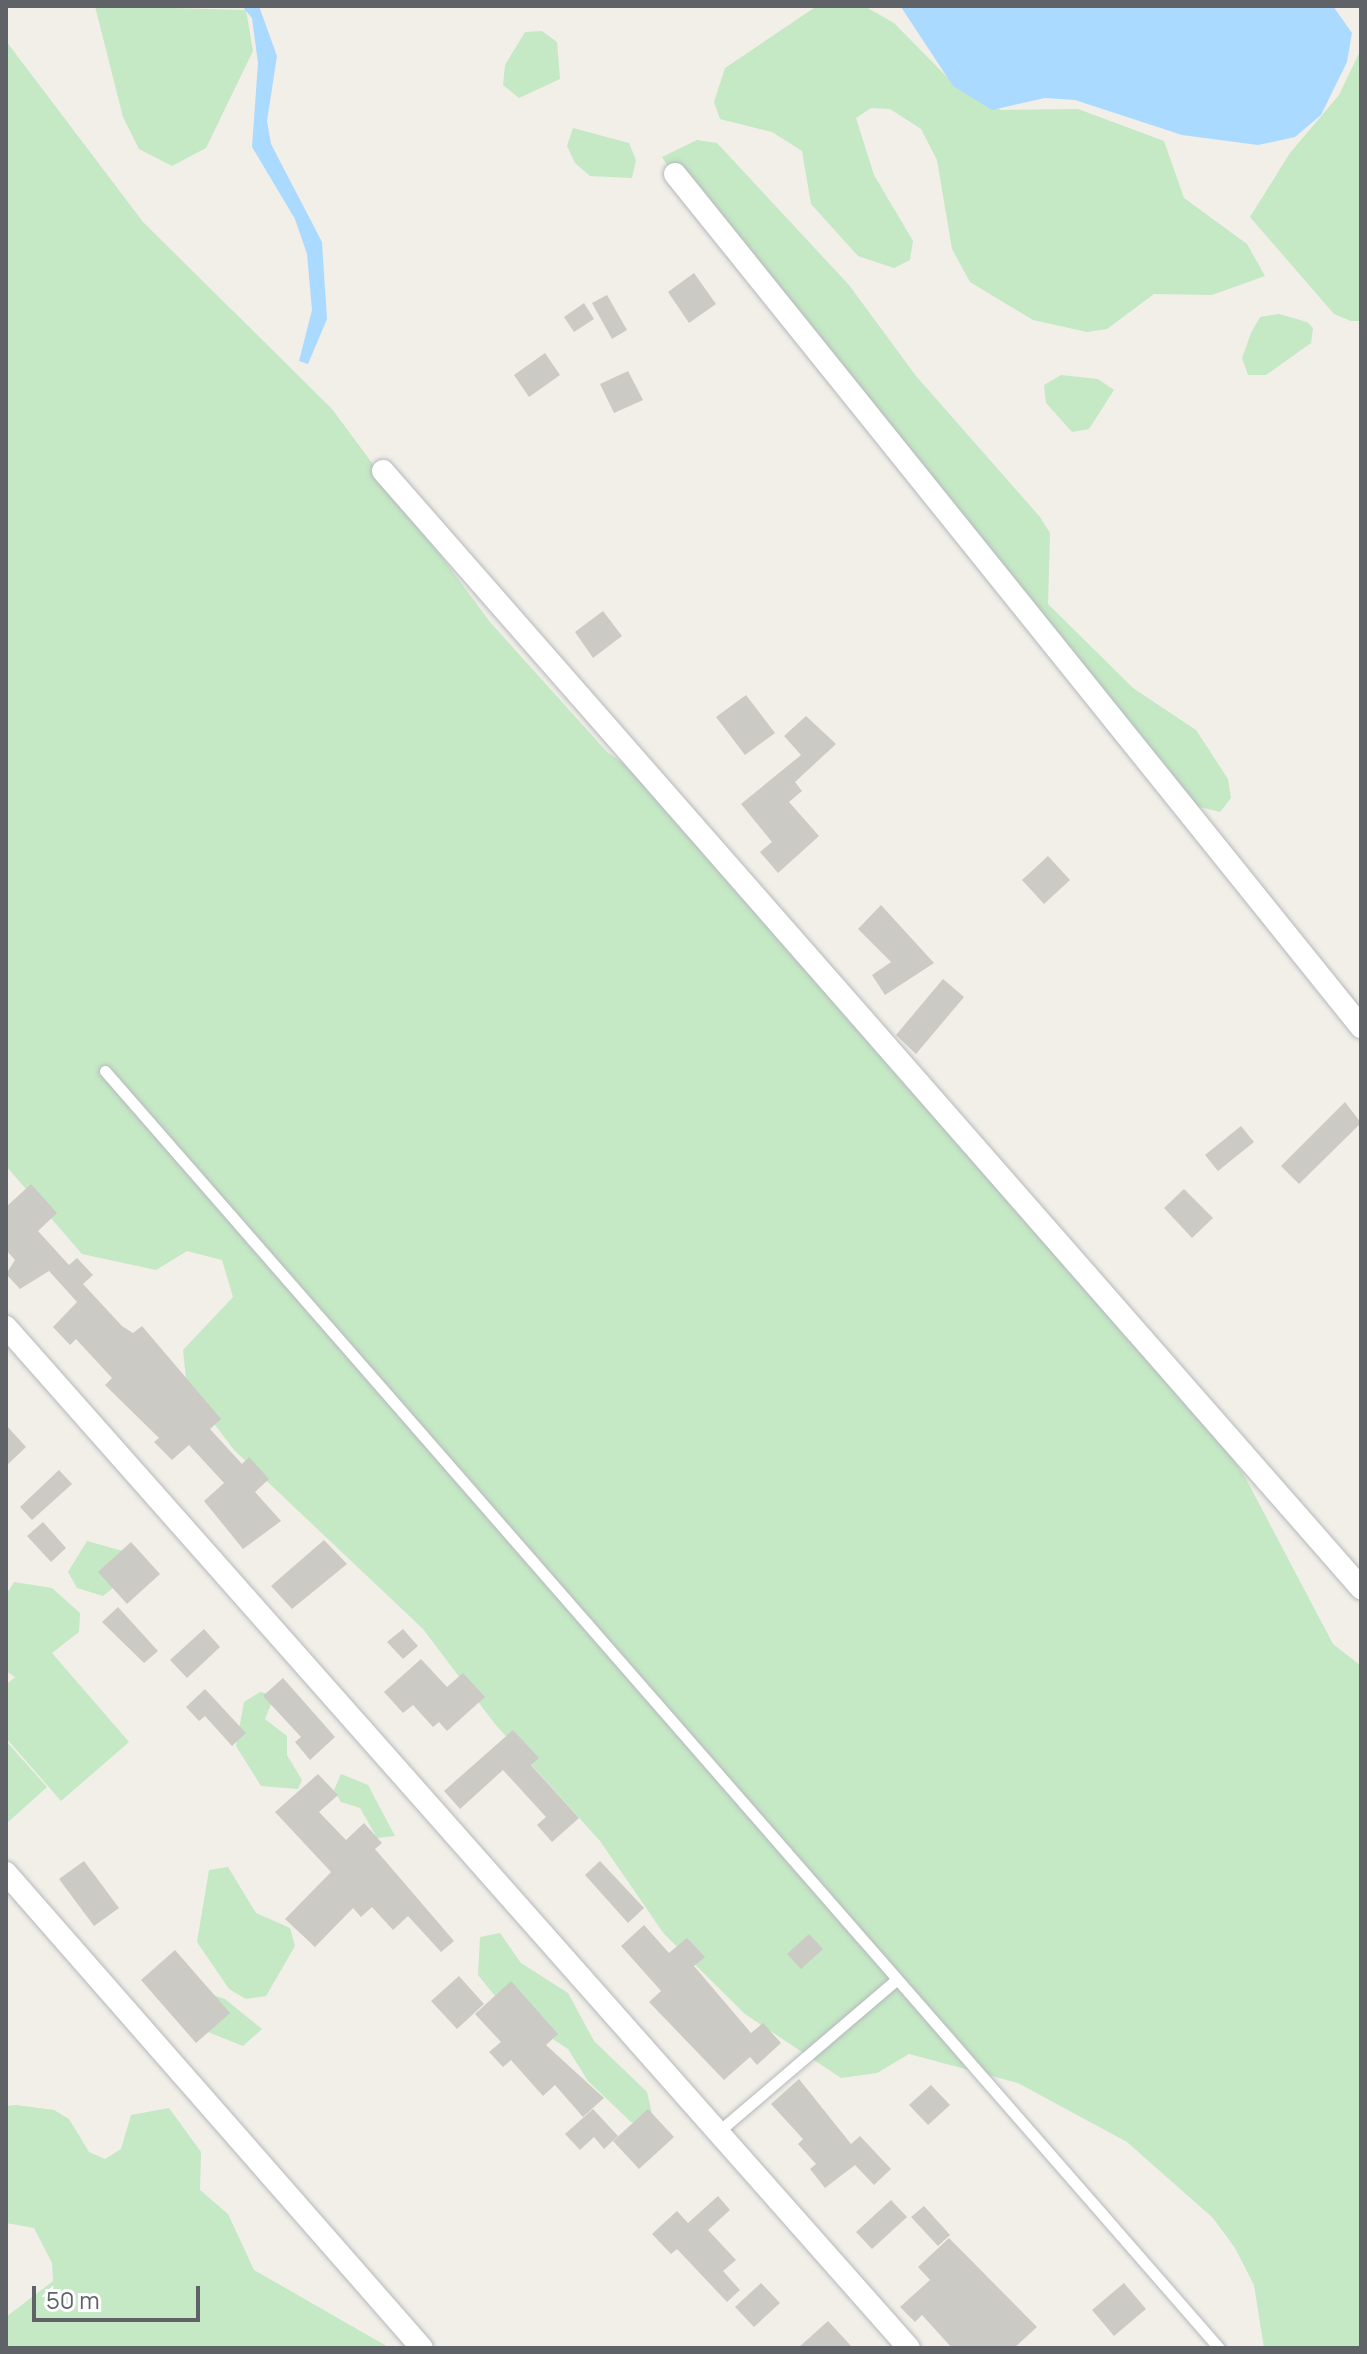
<!DOCTYPE html>
<html>
<head>
<meta charset="utf-8">
<style>
  body { margin:0 }
  #map { position:relative; width:1367px; height:2354px; overflow:hidden; background:#f1efe8; font-family:Manrope,sans-serif }
  div>[style] { position:absolute }
  .green>* { inset:0; background:#c5e8c5 }
  .water>* { inset:0; background:#aadaff }
  .building>* { inset:0; background:#cccac5 }
  .roads { filter:drop-shadow(0 0 2px #b5b8bc) drop-shadow(0 0 2px #b5b8bc) }
  .lane>* { height:11px; margin:-5.5px; padding:0 5.5px; transform-origin:5.5px; border-radius:5.5px; background:#fff }
  .street>* { height:22px; margin:-11px; padding:0 11px; transform-origin:11px; border-radius:11px; background:#fff }
  span { translate:-50% -50%; white-space:nowrap; text-align:center; line-height:1.15; -webkit-text-stroke:6px #fff; paint-order:stroke }
  .frame { position:absolute; inset:0; border:8px solid #5f6368; pointer-events:none }
  .scale { position:absolute; left:32px; top:2286px; width:168px; height:36px; box-sizing:border-box; border:4px solid #5f6368; border-top:0; padding-left:10px; font-size:24px; line-height:28px; white-space:nowrap; color:#5f6368; -webkit-text-stroke:6px #fff; paint-order:stroke }
</style>
</head>
<body>
<div id="map">
  <div class="green">
    <div style="clip-path:polygon(95px 6px,246px 10px,253px 51px,206px 148px,172px 166px,139px 149px,123px 117px)"></div>
    <div style="clip-path:polygon(817px 6px,864px 6px,894px 23px,949px 79px,1001px 110px,1078px 109px,1164px 141px,1184px 198px,1247px 244px,1265px 276px,1212px 295px,1154px 294px,1107px 329px,1087px 332px,1033px 320px,970px 282px,952px 249px,937px 160px,921px 129px,890px 109px,871px 108px,856px 118px,874px 175px,913px 241px,910px 260px,894px 268px,858px 256px,811px 204px,802px 151px,772px 132px,720px 119px,714px 102px,725px 68px)"></div>
    <div style="clip-path:polygon(542px 31px,557px 42px,560px 79px,519px 98px,503px 85px,505px 65px,525px 32px)"></div>
    <div style="clip-path:polygon(6px 41px,143px 222px,332px 409px,490px 622px,607px 752px,666px 793px,1202px 1412px,1245px 1477px,1333px 1644px,1361px 1666px,1361px 2348px,1264px 2348px,1254px 2285px,1235px 2248px,1213px 2218px,1127px 2142px,1018px 2083px,909px 2054px,877px 2073px,841px 2078px,745px 2014px,664px 1934px,600px 1841px,495px 1724px,423px 1629px,234px 1450px,187px 1388px,183px 1350px,233px 1297px,222px 1260px,187px 1251px,156px 1270px,82px 1254px,6px 1166px)"></div>
    <div style="clip-path:polygon(1361px 49px,1361px 321px,1351px 321px,1334px 314px,1250px 217px,1290px 153px,1339px 95px)"></div>
    <div style="clip-path:polygon(573px 128px,629px 143px,636px 160px,632px 178px,590px 176px,575px 163px,567px 146px)"></div>
    <div style="clip-path:polygon(697px 140px,717px 143px,849px 285px,916px 376px,1040px 517px,1050px 533px,1048px 604px,1133px 688px,1196px 730px,1228px 779px,1231px 798px,1220px 812px,1184px 803px,823px 375px,794px 329px,727px 258px,662px 157px)"></div>
    <div style="clip-path:polygon(1279px 314px,1307px 322px,1313px 328px,1311px 343px,1266px 375px,1248px 375px,1242px 358px,1251px 333px,1260px 317px)"></div>
    <div style="clip-path:polygon(1061px 375px,1098px 379px,1114px 390px,1089px 429px,1072px 432px,1046px 403px,1044px 385px)"></div>
    <div style="clip-path:polygon(87px 1541px,123px 1551px,118px 1584px,103px 1596px,77px 1588px,68px 1572px)"></div>
    <div style="clip-path:polygon(14px 1582px,52px 1588px,80px 1613px,79px 1632px,52px 1653px,129px 1742px,61px 1801px,6px 1738px,6px 1685px,15px 1677px,6px 1671px,6px 1595px)"></div>
    <div style="clip-path:polygon(260px 1692px,269px 1694px,272px 1702px,265px 1719px,287px 1736px,287px 1755px,302px 1780px,298px 1789px,261px 1786px,236px 1746px,244px 1702px)"></div>
    <div style="clip-path:polygon(6px 1741px,47px 1787px,6px 1824px)"></div>
    <div style="clip-path:polygon(341px 1774px,368px 1785px,395px 1836px,377px 1838px,360px 1808px,341px 1802px,334px 1790px)"></div>
    <div style="clip-path:polygon(228px 1867px,256px 1913px,290px 1928px,295px 1946px,266px 1996px,246px 1999px,229px 1989px,197px 1942px,209px 1870px)"></div>
    <div style="clip-path:polygon(500px 1933px,521px 1963px,568px 1993px,594px 2041px,647px 2092px,655px 2127px,631px 2122px,588px 2081px,568px 2049px,504px 2007px,478px 1975px,480px 1937px)"></div>
    <div style="clip-path:polygon(210px 1994px,225px 1999px,262px 2029px,243px 2046px,193px 2026px)"></div>
    <div style="clip-path:polygon(16px 2105px,54px 2110px,69px 2119px,89px 2152px,105px 2159px,121px 2149px,131px 2115px,169px 2108px,201px 2152px,200px 2190px,228px 2214px,254px 2270px,390px 2348px,6px 2348px,6px 2317px,53px 2281px,52px 2263px,34px 2228px,6px 2223px,6px 2106px)"></div>
  </div>
  <div class="water">
    <div style="clip-path:polygon(242px 6px,259px 6px,277px 56px,267px 121px,271px 144px,322px 242px,327px 319px,308px 364px,299px 361px,312px 310px,307px 254px,295px 219px,252px 147px,258px 63px,252px 18px)"></div>
    <div style="clip-path:polygon(1333px 6px,1352px 33px,1347px 62px,1321px 115px,1295px 137px,1258px 145px,1182px 135px,1075px 100px,1045px 98px,992px 110px,953px 86px,901px 7px)"></div>
  </div>
  <div class="building">
    <div style="clip-path:polygon(694px 273px,716px 304px,689px 323px,668px 292px)"></div>
    <div style="clip-path:polygon(607px 295px,627px 330px,612px 339px,592px 303px)"></div>
    <div style="clip-path:polygon(584px 303px,594px 319px,574px 332px,564px 317px)"></div>
    <div style="clip-path:polygon(545px 353px,560px 375px,529px 397px,514px 375px)"></div>
    <div style="clip-path:polygon(628px 371px,643px 400px,614px 413px,600px 384px)"></div>
    <div style="clip-path:polygon(603px 611px,622px 636px,593px 658px,575px 632px)"></div>
    <div style="clip-path:polygon(746px 695px,775px 733px,745px 755px,716px 717px)"></div>
    <div style="clip-path:polygon(806px 716px,836px 744px,795px 782px,802px 791px,789px 802px,819px 836px,778px 873px,760px 852px,772px 842px,741px 804px,801px 755px,784px 736px)"></div>
    <div style="clip-path:polygon(1048px 856px,1070px 880px,1044px 904px,1022px 880px)"></div>
    <div style="clip-path:polygon(881px 905px,934px 963px,885px 995px,872px 975px,891px 962px,858px 929px)"></div>
    <div style="clip-path:polygon(943px 979px,964px 997px,916px 1054px,896px 1035px)"></div>
    <div style="clip-path:polygon(1345px 1102px,1361px 1123px,1299px 1184px,1281px 1166px)"></div>
    <div style="clip-path:polygon(1241px 1126px,1254px 1142px,1218px 1171px,1205px 1155px)"></div>
    <div style="clip-path:polygon(31px 1184px,57px 1213px,38px 1231px,69px 1265px,77px 1258px,93px 1275px,83px 1284px,122px 1326px,133px 1333px,142px 1326px,221px 1419px,210px 1429px,242px 1464px,249px 1457px,269px 1479px,255px 1492px,281px 1521px,243px 1549px,204px 1501px,224px 1483px,189px 1445px,172px 1460px,154px 1442px,159px 1438px,105px 1385px,112px 1378px,76px 1339px,70px 1345px,53px 1327px,77px 1302px,49px 1271px,20px 1289px,6px 1274px,15px 1260px,6px 1250px,6px 1207px)"></div>
    <div style="clip-path:polygon(1184px 1189px,1213px 1218px,1192px 1238px,1164px 1208px)"></div>
    <div style="clip-path:polygon(6px 1425px,26px 1447px,6px 1466px)"></div>
    <div style="clip-path:polygon(59px 1470px,72px 1484px,32px 1520px,20px 1507px)"></div>
    <div style="clip-path:polygon(43px 1522px,66px 1548px,51px 1562px,27px 1536px)"></div>
    <div style="clip-path:polygon(324px 1540px,347px 1564px,292px 1609px,271px 1586px)"></div>
    <div style="clip-path:polygon(131px 1542px,160px 1574px,127px 1604px,98px 1572px)"></div>
    <div style="clip-path:polygon(118px 1607px,158px 1651px,144px 1663px,102px 1622px)"></div>
    <div style="clip-path:polygon(204px 1629px,220px 1647px,187px 1678px,170px 1660px)"></div>
    <div style="clip-path:polygon(403px 1629px,418px 1646px,403px 1659px,387px 1642px)"></div>
    <div style="clip-path:polygon(421px 1659px,447px 1687px,463px 1673px,485px 1697px,447px 1731px,439px 1722px,433px 1727px,413px 1705px,403px 1713px,384px 1692px)"></div>
    <div style="clip-path:polygon(283px 1678px,335px 1737px,310px 1760px,295px 1742px,301px 1737px,263px 1696px)"></div>
    <div style="clip-path:polygon(205px 1689px,246px 1733px,232px 1746px,205px 1716px,199px 1721px,186px 1707px)"></div>
    <div style="clip-path:polygon(513px 1730px,539px 1758px,531px 1765px,579px 1818px,552px 1842px,537px 1825px,546px 1817px,503px 1770px,460px 1809px,444px 1791px)"></div>
    <div style="clip-path:polygon(318px 1774px,338px 1795px,319px 1812px,346px 1840px,364px 1823px,382px 1843px,375px 1849px,454px 1941px,441px 1952px,408px 1916px,393px 1930px,372px 1907px,361px 1917px,353px 1908px,315px 1947px,285px 1919px,331px 1872px,275px 1812px)"></div>
    <div style="clip-path:polygon(84px 1861px,119px 1908px,94px 1926px,59px 1879px)"></div>
    <div style="clip-path:polygon(600px 1861px,644px 1908px,628px 1923px,585px 1875px)"></div>
    <div style="clip-path:polygon(644px 1925px,669px 1953px,687px 1938px,705px 1957px,694px 1966px,751px 2033px,763px 2023px,781px 2043px,757px 2065px,750px 2057px,724px 2080px,649px 2002px,661px 1991px,621px 1946px)"></div>
    <div style="clip-path:polygon(809px 1934px,823px 1949px,801px 1969px,787px 1954px)"></div>
    <div style="clip-path:polygon(175px 1950px,230px 2013px,196px 2043px,141px 1980px)"></div>
    <div style="clip-path:polygon(459px 1976px,484px 2004px,457px 2029px,431px 2001px)"></div>
    <div style="clip-path:polygon(511px 1981px,558px 2034px,546px 2045px,604px 2098px,583px 2117px,555px 2085px,543px 2096px,511px 2060px,503px 2067px,489px 2052px,501px 2042px,475px 2014px)"></div>
    <div style="clip-path:polygon(799px 2079px,851px 2144px,860px 2136px,891px 2169px,874px 2185px,855px 2165px,825px 2188px,810px 2169px,816px 2164px,798px 2144px,803px 2139px,771px 2104px)"></div>
    <div style="clip-path:polygon(931px 2085px,950px 2105px,928px 2125px,909px 2105px)"></div>
    <div style="clip-path:polygon(593px 2109px,618px 2136px,604px 2149px,594px 2137px,580px 2150px,565px 2134px)"></div>
    <div style="clip-path:polygon(648px 2109px,674px 2137px,639px 2169px,613px 2141px)"></div>
    <div style="clip-path:polygon(718px 2196px,730px 2210px,708px 2230px,736px 2260px,723px 2271px,740px 2290px,727px 2302px,677px 2249px,671px 2254px,652px 2234px,677px 2211px,688px 2223px)"></div>
    <div style="clip-path:polygon(891px 2200px,907px 2217px,872px 2249px,856px 2232px)"></div>
    <div style="clip-path:polygon(924px 2206px,950px 2235px,938px 2246px,911px 2217px)"></div>
    <div style="clip-path:polygon(949px 2238px,1037px 2327px,1014px 2348px,952px 2348px,922px 2315px,915px 2322px,900px 2307px,930px 2280px,918px 2267px)"></div>
    <div style="clip-path:polygon(761px 2283px,780px 2303px,754px 2327px,735px 2307px)"></div>
    <div style="clip-path:polygon(1124px 2283px,1146px 2309px,1114px 2336px,1092px 2310px)"></div>
    <div style="clip-path:polygon(828px 2321px,853px 2348px,798px 2348px)"></div>
  </div>
  <div class="roads">
    <div class="lane">
      <div style="left:105px;top:1071px;width:1695px;rotate:48.9deg"></div>
      <div style="left:718px;top:2132px;width:234px;rotate:-40.5deg"></div>
    </div>
    <div class="street">
      <div style="left:675px;top:174px;width:1095px;rotate:51.19deg"></div>
      <div style="left:383px;top:471px;width:1485px;rotate:48.8deg"></div>
      <div style="left:6px;top:1327px;width:1363px;rotate:48.51deg"></div>
      <div style="left:6px;top:1873px;width:631px;rotate:48.79deg"></div>
    </div>
  </div>
  <div class="frame"></div>
  <div class="scale">50 m</div>
</div>
</body>
</html>
